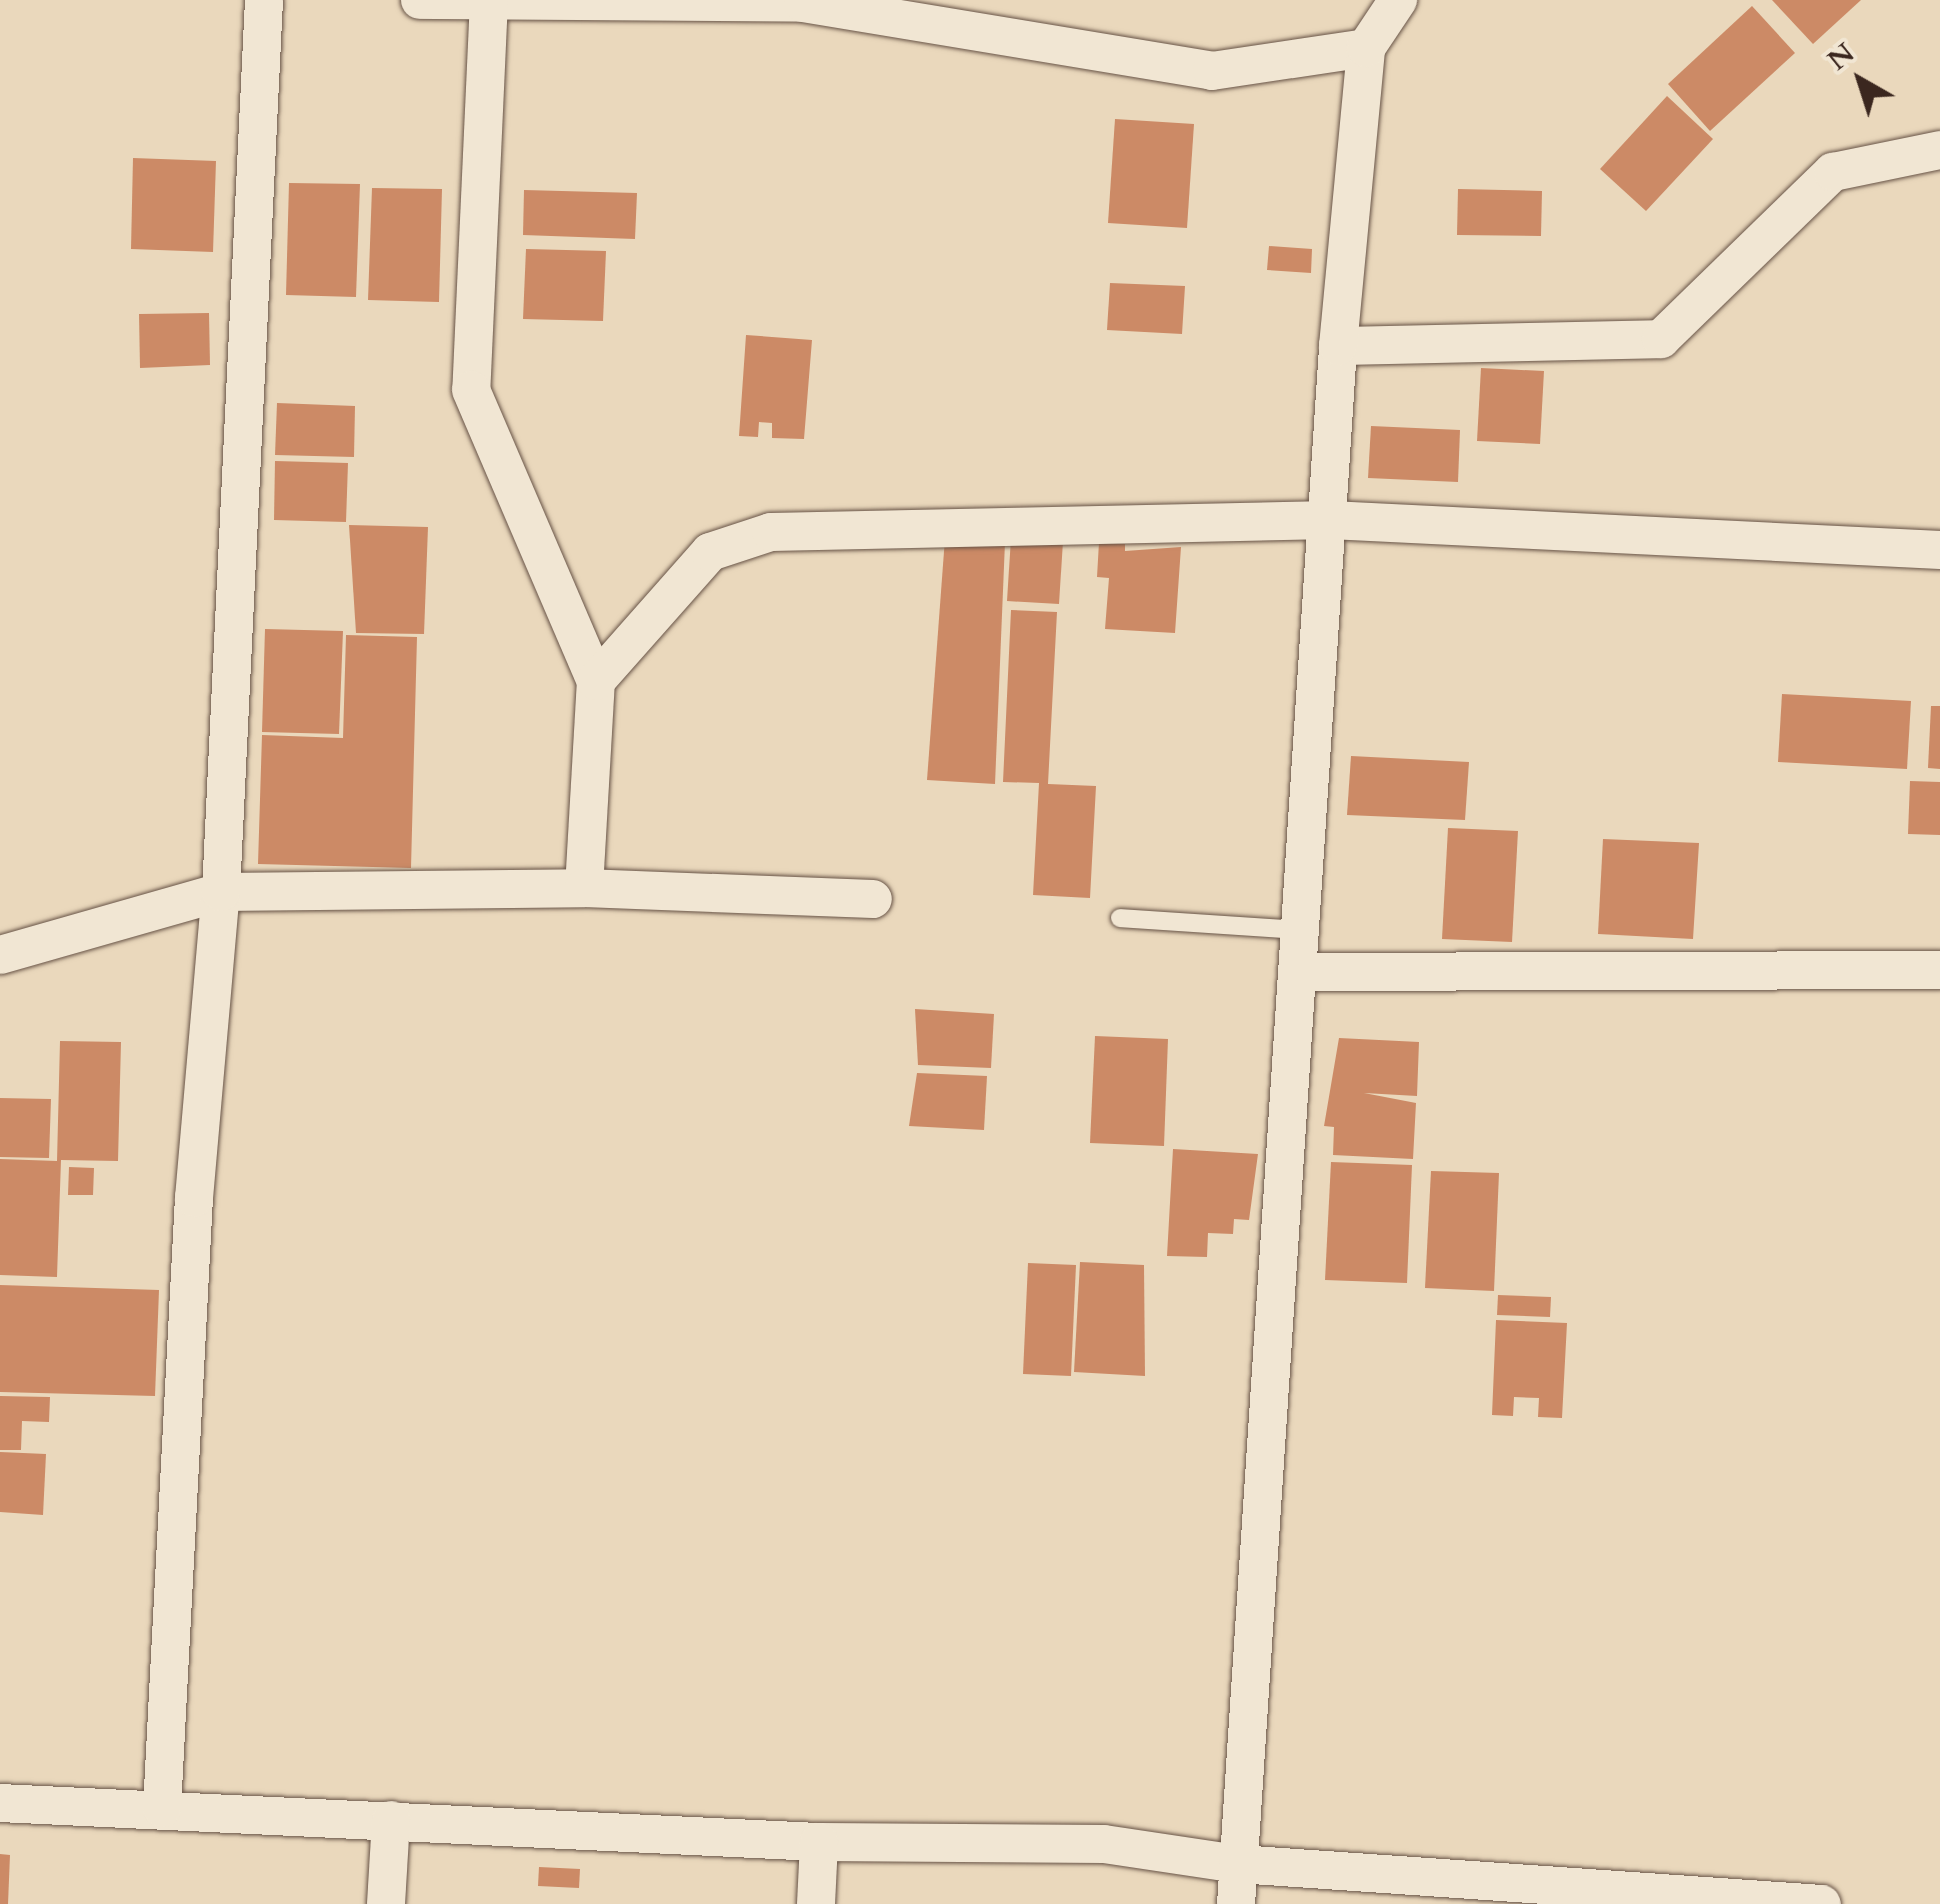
<!DOCTYPE html>
<html>
<head>
<meta charset="utf-8">
<style>
  body { margin:0 }
  #map { position:relative; width:1940px; height:1904px; overflow:hidden; background:#ead8bc; font-family:Cardo,serif }
  div>[style] { position:absolute }
  .building>* { inset:0; background:#cc8a66 }
  .roads { filter:drop-shadow(0 0 2px #675346) drop-shadow(0 0 2px #675346) }
  .service>* { height:18px; margin:-9px; padding:0 9px; transform-origin:9px; border-radius:9px; background:#f1e6d3 }
  .minor>* { height:38px; margin:-19px; padding:0 19px; transform-origin:19px; border-radius:19px; background:#f1e6d3 }
  span { translate:-50% -50%; white-space:nowrap; text-align:center; line-height:1.15; -webkit-text-stroke:8px #f1e6d3; paint-order:stroke }
  .north { position:absolute; left:1810px; top:30px; width:100px; height:100px; -webkit-text-stroke:8px #f1e6d3; paint-order:stroke; rotate:321deg; font-size:28px; font-weight:700; line-height:40px; text-align:center; color:#3b271f }
  .north::after { content:''; display:block; margin:auto; width:35px; height:45px; background:#3b271f; clip-path:polygon(50% 0,100% 100%,50% 72%,0 100%) }
</style>
</head>
<body>
<div id="map">
  <div class="building">
    <div style="clip-path:polygon(1772px 0,1861px 0,1813px 44px)"></div>
    <div style="clip-path:polygon(1752px 6px,1795px 53px,1710px 131px,1668px 84px)"></div>
    <div style="clip-path:polygon(1667px 96px,1713px 139px,1646px 211px,1600px 169px)"></div>
    <div style="clip-path:polygon(1115px 119px,1194px 124px,1187px 228px,1108px 223px)"></div>
    <div style="clip-path:polygon(133px 158px,216px 161px,213px 252px,131px 249px)"></div>
    <div style="clip-path:polygon(289px 183px,360px 184px,356px 297px,286px 295px)"></div>
    <div style="clip-path:polygon(372px 188px,442px 189px,439px 302px,368px 300px)"></div>
    <div style="clip-path:polygon(1458px 189px,1542px 191px,1541px 236px,1457px 235px)"></div>
    <div style="clip-path:polygon(524px 190px,637px 193px,635px 239px,523px 235px)"></div>
    <div style="clip-path:polygon(1269px 246px,1312px 249px,1311px 273px,1267px 270px)"></div>
    <div style="clip-path:polygon(526px 249px,606px 251px,603px 321px,523px 319px)"></div>
    <div style="clip-path:polygon(1110px 283px,1185px 286px,1182px 334px,1107px 330px)"></div>
    <div style="clip-path:polygon(209px 313px,210px 365px,140px 368px,139px 314px)"></div>
    <div style="clip-path:polygon(746px 335px,812px 340px,804px 439px,772px 438px,772px 423px,759px 422px,758px 437px,739px 436px)"></div>
    <div style="clip-path:polygon(1481px 368px,1544px 371px,1540px 444px,1477px 441px)"></div>
    <div style="clip-path:polygon(277px 403px,355px 406px,354px 457px,275px 455px)"></div>
    <div style="clip-path:polygon(1371px 426px,1460px 430px,1458px 482px,1368px 478px)"></div>
    <div style="clip-path:polygon(275px 461px,348px 463px,346px 522px,274px 520px)"></div>
    <div style="clip-path:polygon(349px 525px,428px 527px,424px 634px,356px 633px)"></div>
    <div style="clip-path:polygon(945px 538px,1005px 542px,995px 784px,927px 780px)"></div>
    <div style="clip-path:polygon(1011px 538px,1063px 541px,1059px 604px,1007px 601px)"></div>
    <div style="clip-path:polygon(1099px 542px,1125px 544px,1125px 551px,1181px 547px,1175px 633px,1105px 629px,1109px 578px,1097px 577px)"></div>
    <div style="clip-path:polygon(1011px 610px,1057px 612px,1048px 784px,1096px 786px,1090px 898px,1033px 895px,1039px 783px,1003px 782px)"></div>
    <div style="clip-path:polygon(265px 629px,343px 631px,339px 734px,262px 732px)"></div>
    <div style="clip-path:polygon(346px 635px,417px 637px,411px 868px,258px 864px,262px 735px,343px 738px)"></div>
    <div style="clip-path:polygon(1782px 694px,1911px 701px,1907px 769px,1778px 762px)"></div>
    <div style="clip-path:polygon(1931px 706px,1940px 706px,1940px 769px,1928px 768px)"></div>
    <div style="clip-path:polygon(1351px 756px,1469px 762px,1465px 820px,1347px 815px)"></div>
    <div style="clip-path:polygon(1910px 781px,1940px 782px,1940px 835px,1908px 834px)"></div>
    <div style="clip-path:polygon(1448px 828px,1518px 831px,1512px 942px,1442px 939px)"></div>
    <div style="clip-path:polygon(1603px 839px,1699px 843px,1693px 939px,1598px 934px)"></div>
    <div style="clip-path:polygon(915px 1009px,994px 1014px,991px 1068px,918px 1065px)"></div>
    <div style="clip-path:polygon(1095px 1036px,1168px 1039px,1164px 1146px,1090px 1143px)"></div>
    <div style="clip-path:polygon(1339px 1038px,1419px 1042px,1417px 1096px,1364px 1093px,1416px 1103px,1413px 1159px,1333px 1155px,1334px 1127px,1324px 1126px)"></div>
    <div style="clip-path:polygon(60px 1041px,121px 1042px,118px 1161px,61px 1160px,57px 1277px,0 1275px,0 1159px,57px 1161px)"></div>
    <div style="clip-path:polygon(917px 1073px,987px 1076px,984px 1130px,909px 1126px)"></div>
    <div style="clip-path:polygon(0 1098px,51px 1099px,49px 1158px,0 1157px)"></div>
    <div style="clip-path:polygon(1173px 1149px,1258px 1154px,1249px 1220px,1234px 1219px,1233px 1234px,1208px 1233px,1207px 1257px,1167px 1256px)"></div>
    <div style="clip-path:polygon(1331px 1162px,1412px 1165px,1407px 1283px,1325px 1280px)"></div>
    <div style="clip-path:polygon(69px 1167px,94px 1168px,93px 1195px,68px 1195px)"></div>
    <div style="clip-path:polygon(1431px 1171px,1499px 1173px,1494px 1291px,1425px 1288px)"></div>
    <div style="clip-path:polygon(1080px 1262px,1144px 1265px,1145px 1376px,1074px 1372px)"></div>
    <div style="clip-path:polygon(1028px 1263px,1076px 1265px,1071px 1376px,1023px 1374px)"></div>
    <div style="clip-path:polygon(0 1285px,159px 1290px,155px 1396px,0 1392px)"></div>
    <div style="clip-path:polygon(1498px 1295px,1551px 1297px,1550px 1317px,1497px 1315px)"></div>
    <div style="clip-path:polygon(1496px 1320px,1567px 1323px,1562px 1418px,1538px 1417px,1539px 1398px,1514px 1397px,1513px 1416px,1492px 1415px)"></div>
    <div style="clip-path:polygon(0 1396px,50px 1397px,49px 1422px,22px 1421px,21px 1450px,0 1450px)"></div>
    <div style="clip-path:polygon(0 1452px,46px 1454px,43px 1515px,0 1512px)"></div>
    <div style="clip-path:polygon(0 1854px,10px 1855px,8px 1904px,0 1904px)"></div>
    <div style="clip-path:polygon(539px 1867px,580px 1869px,579px 1888px,538px 1886px)"></div>
  </div>
  <div class="roads">
    <div class="service">
      <div style="left:1120px;top:918px;width:182px;rotate:3.8deg"></div>
    </div>
    <div class="minor">
      <div style="left:420px;top:0;width:383px;rotate:0.4deg"></div>
      <div style="left:803px;top:3px;width:415px;rotate:9.4deg"></div>
      <div style="left:1212px;top:71px;width:156px;rotate:-8.5deg"></div>
      <div style="left:489px;top:0;width:390px;rotate:92.6deg"></div>
      <div style="left:471px;top:390px;width:317px;rotate:66.8deg"></div>
      <div style="left:1338px;top:346px;width:323px;rotate:-1.2deg"></div>
      <div style="left:1661px;top:339px;width:240px;rotate:-44.2deg"></div>
      <div style="left:1833px;top:172px;width:109px;rotate:-11.6deg"></div>
      <div style="left:584px;top:888px;width:207px;rotate:-86.7deg"></div>
      <div style="left:596px;top:681px;width:172px;rotate:-48.5deg"></div>
      <div style="left:710px;top:552px;width:64px;rotate:-18.2deg"></div>
      <div style="left:771px;top:532px;width:559px;rotate:-1.23deg"></div>
      <div style="left:1330px;top:520px;width:611px;rotate:2.82deg"></div>
      <div style="left:0;top:955px;width:230px;rotate:-15.9deg"></div>
      <div style="left:221px;top:892px;width:363px;rotate:-0.6deg"></div>
      <div style="left:584px;top:888px;width:289px;rotate:2.2deg"></div>
      <div style="left:1300px;top:972px;width:640px;rotate:-0.18deg"></div>
      <div style="left:0;top:1803px;width:820px;rotate:2.73deg"></div>
      <div style="left:819px;top:1842px;width:285px;rotate:0.4deg"></div>
      <div style="left:1104px;top:1844px;width:135px;rotate:8.5deg"></div>
      <div style="left:1238px;top:1864px;width:585px;rotate:3.92deg"></div>
      <div style="left:162px;top:1808px;width:611px;rotate:-87deg"></div>
      <div style="left:194px;top:1198px;width:307px;rotate:-85deg"></div>
      <div style="left:221px;top:892px;width:893px;rotate:-87.24deg"></div>
      <div style="left:386px;top:1904px;width:84px;rotate:-86.6deg"></div>
      <div style="left:816px;top:1904px;width:62px;rotate:-87.2deg"></div>
      <div style="left:1236px;top:1904px;width:1561px;rotate:-86.25deg"></div>
      <div style="left:1338px;top:346px;width:299px;rotate:-84.6deg"></div>
      <div style="left:1366px;top:48px;width:58px;rotate:-56.3deg"></div>
    </div>
  </div>
  <div class="north">N</div>
</div>
</body>
</html>
